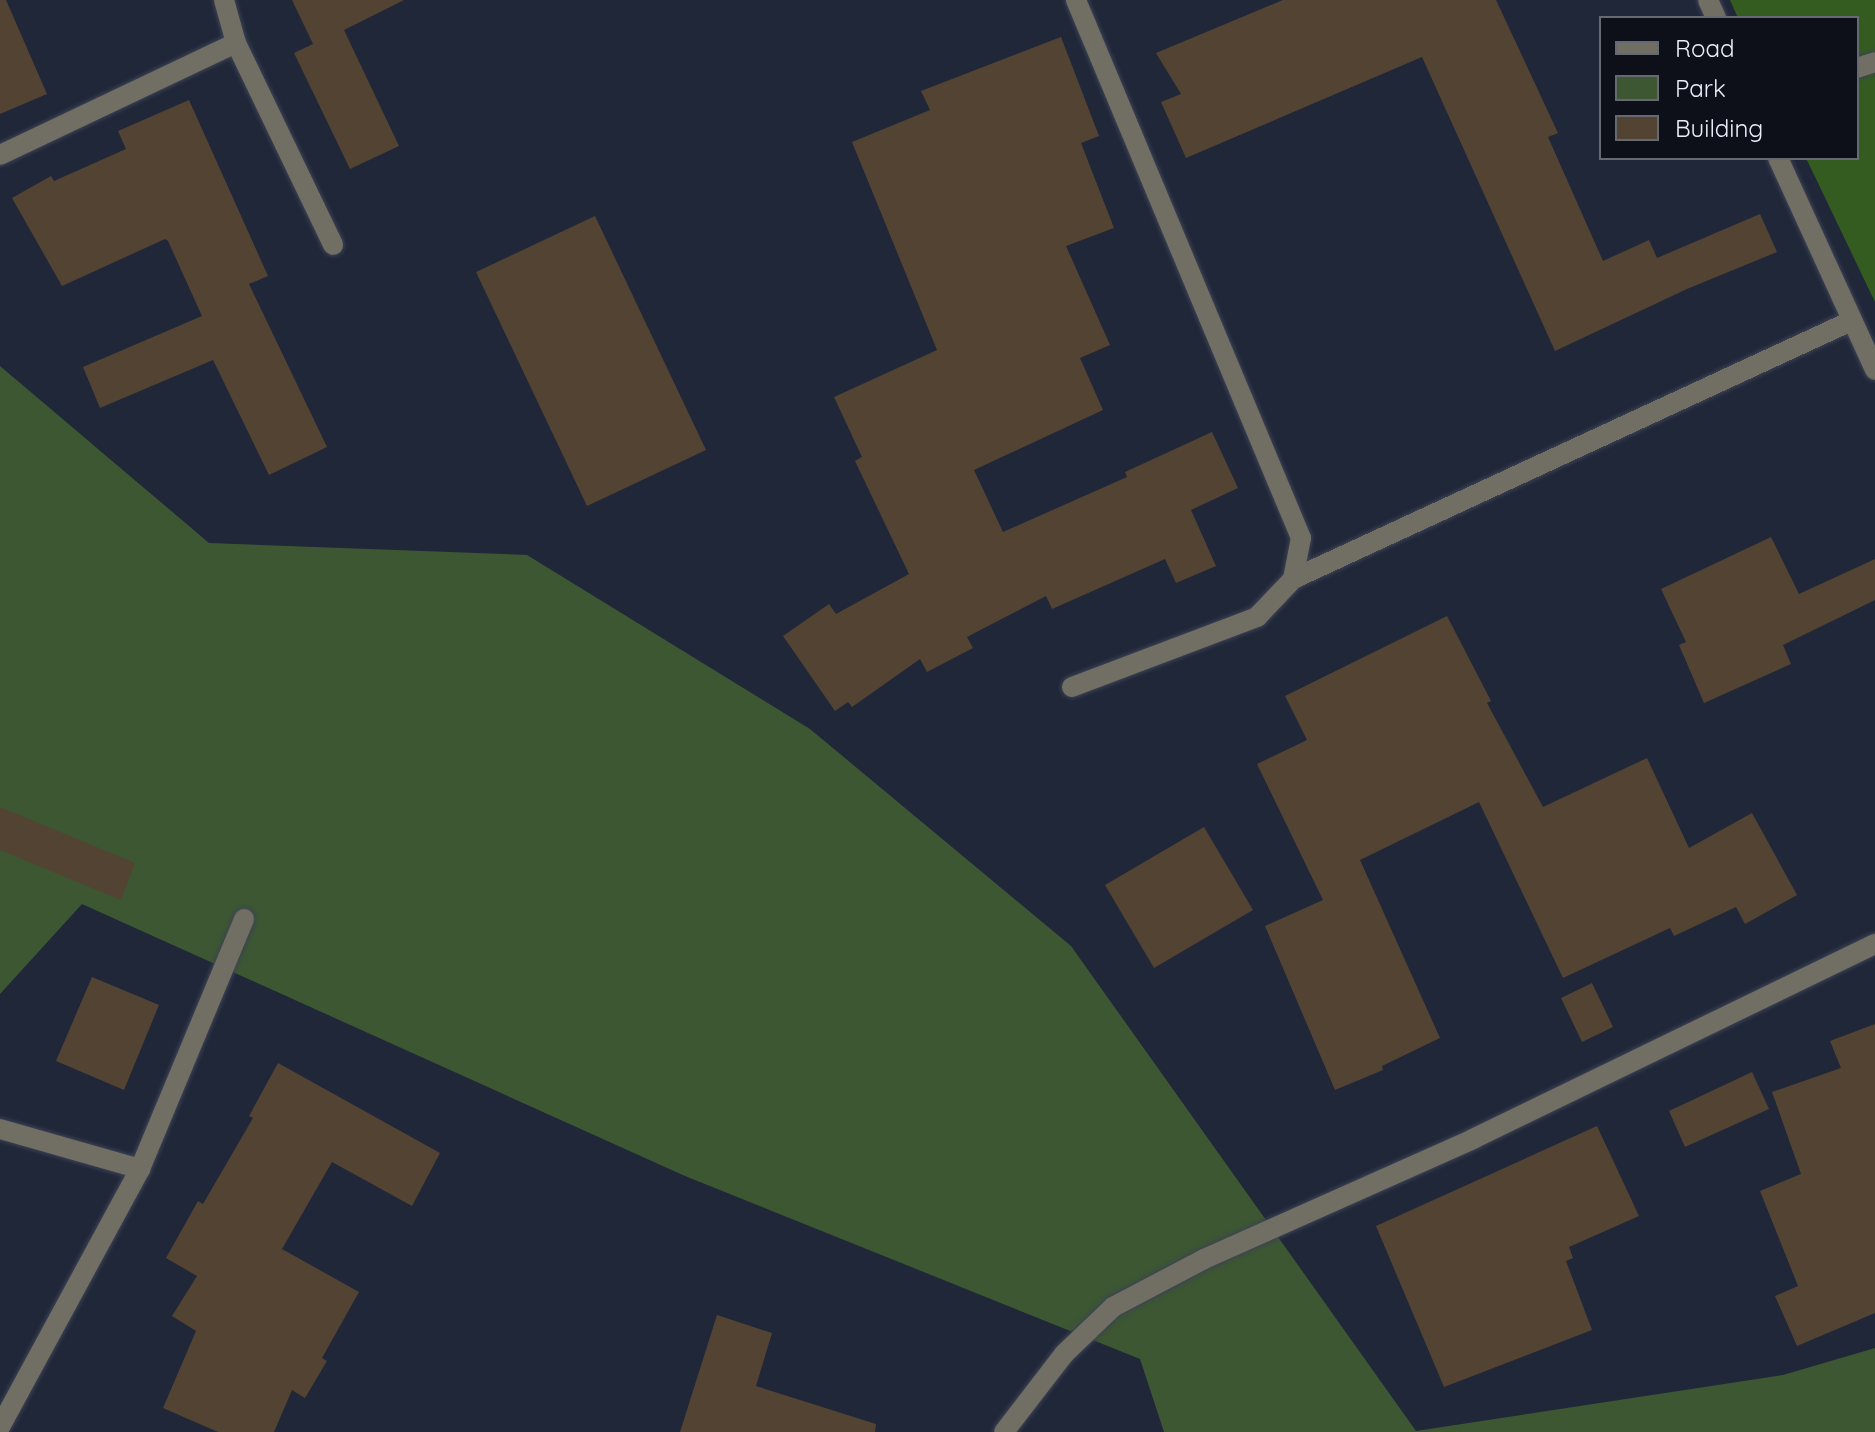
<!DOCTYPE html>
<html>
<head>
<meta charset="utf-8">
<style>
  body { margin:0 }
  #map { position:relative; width:1875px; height:1432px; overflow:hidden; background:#202739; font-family:Quicksand,sans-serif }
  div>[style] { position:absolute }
  .green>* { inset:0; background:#3d5733 }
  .forest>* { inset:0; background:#345c21 }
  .building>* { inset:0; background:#534333 }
  .roads { filter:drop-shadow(0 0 2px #3c4354) drop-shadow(0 0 2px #3c4354) }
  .minor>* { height:20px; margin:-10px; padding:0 10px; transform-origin:10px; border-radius:10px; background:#716e64 }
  span { translate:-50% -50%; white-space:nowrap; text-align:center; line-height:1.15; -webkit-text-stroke:7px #0d1018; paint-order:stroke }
  .legend { position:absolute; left:1599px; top:16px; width:260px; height:144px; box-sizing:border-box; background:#0d1018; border:2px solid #656972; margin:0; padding:10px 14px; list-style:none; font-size:24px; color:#e9eefa }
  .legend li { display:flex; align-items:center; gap:16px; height:40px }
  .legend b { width:40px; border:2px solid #656972 }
</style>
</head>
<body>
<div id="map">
  <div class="green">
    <div style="clip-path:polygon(0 366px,209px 543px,527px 555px,810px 729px,1071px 946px,1416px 1431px,1783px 1375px,1875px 1348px,1875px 1432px,1164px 1432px,1140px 1359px,685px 1176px,82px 904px,0 994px)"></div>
  </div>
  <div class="forest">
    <div style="clip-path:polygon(1730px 0,1875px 0,1875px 302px,1806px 158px,1857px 158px,1857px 18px,1738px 18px)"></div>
  </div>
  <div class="building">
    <div style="clip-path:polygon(0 0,6px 0,47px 94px,0 114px)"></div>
    <div style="clip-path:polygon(292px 0,404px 0,344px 30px,399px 146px,350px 169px,294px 53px,313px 44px)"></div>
    <div style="clip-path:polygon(1283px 0,1496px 0,1558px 133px,1548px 137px,1603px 261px,1649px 240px,1657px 258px,1760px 214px,1777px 252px,1687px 289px,1555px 351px,1422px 57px,1186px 158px,1161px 102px,1181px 94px,1156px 53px)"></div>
    <div style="clip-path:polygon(1061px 37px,1099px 136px,1081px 143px,1114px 228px,1066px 246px,1110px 345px,1080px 358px,1103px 410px,974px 470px,1003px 532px,1127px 477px,1125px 472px,1212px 432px,1238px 488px,1191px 510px,1216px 566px,1176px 583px,1165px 559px,1052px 609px,1046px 596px,967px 637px,973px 648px,927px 672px,920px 659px,852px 707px,848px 702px,835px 711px,783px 636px,829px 604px,836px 614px,909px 574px,855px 461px,862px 457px,834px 397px,937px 350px,852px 142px,930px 110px,921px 91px)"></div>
    <div style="clip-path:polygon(189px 100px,268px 276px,249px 284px,327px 447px,269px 475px,213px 360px,100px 408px,83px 367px,202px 316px,168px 241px,165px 239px,62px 286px,12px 198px,51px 176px,54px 181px,126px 149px,118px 131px)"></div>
    <div style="clip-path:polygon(595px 216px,706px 450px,587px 506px,476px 272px)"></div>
    <div style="clip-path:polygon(1771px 537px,1799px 594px,1875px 559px,1875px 600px,1783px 645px,1791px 664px,1704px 703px,1679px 645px,1686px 642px,1661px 589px)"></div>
    <div style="clip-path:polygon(1447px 616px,1491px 701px,1487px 703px,1543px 807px,1647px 758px,1689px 848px,1752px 813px,1797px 895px,1745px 924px,1736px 907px,1674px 936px,1670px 928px,1563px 978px,1479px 802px,1360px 860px,1440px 1038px,1382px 1066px,1383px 1070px,1335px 1090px,1265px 926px,1323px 900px,1257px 764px,1307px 740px,1285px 696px)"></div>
    <div style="clip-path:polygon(0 807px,135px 863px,121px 900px,0 850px)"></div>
    <div style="clip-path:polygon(1204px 827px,1253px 910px,1154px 968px,1105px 885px)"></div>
    <div style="clip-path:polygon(92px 977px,159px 1005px,124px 1090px,56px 1061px)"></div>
    <div style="clip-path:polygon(1592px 983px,1613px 1027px,1582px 1042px,1561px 998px)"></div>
    <div style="clip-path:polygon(1875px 1024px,1875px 1313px,1797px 1346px,1775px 1296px,1798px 1286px,1760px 1191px,1801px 1174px,1772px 1092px,1841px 1068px,1830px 1041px)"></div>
    <div style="clip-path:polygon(278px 1063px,440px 1153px,412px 1206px,332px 1162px,282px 1249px,359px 1292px,322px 1358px,327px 1361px,305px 1398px,292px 1390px,274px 1432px,218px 1432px,163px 1408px,196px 1331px,172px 1316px,197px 1276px,166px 1258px,198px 1201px,203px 1204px,253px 1118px,249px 1116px)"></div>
    <div style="clip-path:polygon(1752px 1072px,1769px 1109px,1685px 1147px,1669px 1111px)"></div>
    <div style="clip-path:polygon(1597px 1126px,1639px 1216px,1569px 1247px,1573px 1258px,1566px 1261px,1592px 1330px,1444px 1387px,1376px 1226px)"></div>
    <div style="clip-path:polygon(717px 1315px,772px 1333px,756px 1386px,876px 1424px,875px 1432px,680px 1432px)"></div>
  </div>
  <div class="roads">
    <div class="minor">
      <div style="left:224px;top:0;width:45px;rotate:74.4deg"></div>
      <div style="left:236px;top:43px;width:224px;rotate:64.3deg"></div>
      <div style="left:1708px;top:0;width:20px;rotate:66deg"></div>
      <div style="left:1857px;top:68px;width:19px;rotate:-18deg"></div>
      <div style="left:0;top:155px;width:261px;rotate:-25.4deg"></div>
      <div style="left:1778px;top:158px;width:233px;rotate:65.4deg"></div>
      <div style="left:1293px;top:579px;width:615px;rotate:-24.81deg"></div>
      <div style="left:1072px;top:687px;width:198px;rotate:-20.7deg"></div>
      <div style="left:1257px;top:617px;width:52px;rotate:-46.5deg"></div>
      <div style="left:1293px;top:579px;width:42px;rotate:-79deg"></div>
      <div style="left:1301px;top:538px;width:583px;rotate:-112.7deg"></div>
      <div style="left:0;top:1129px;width:146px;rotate:15.9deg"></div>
      <div style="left:0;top:1427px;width:294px;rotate:-61.5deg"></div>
      <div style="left:140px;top:1169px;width:271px;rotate:-67.4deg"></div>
      <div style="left:1004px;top:1432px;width:98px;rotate:-52.4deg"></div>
      <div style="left:1064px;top:1354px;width:68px;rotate:-43.8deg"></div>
      <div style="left:1113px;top:1307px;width:103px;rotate:-27.8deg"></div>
      <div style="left:1204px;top:1259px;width:295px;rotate:-24deg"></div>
      <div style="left:1473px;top:1139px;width:447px;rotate:-25.9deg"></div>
    </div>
  </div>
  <ul class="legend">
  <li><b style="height:10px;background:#716e64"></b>Road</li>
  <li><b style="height:22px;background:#3d5733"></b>Park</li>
  <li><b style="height:22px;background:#534333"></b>Building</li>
  </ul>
</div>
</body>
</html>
